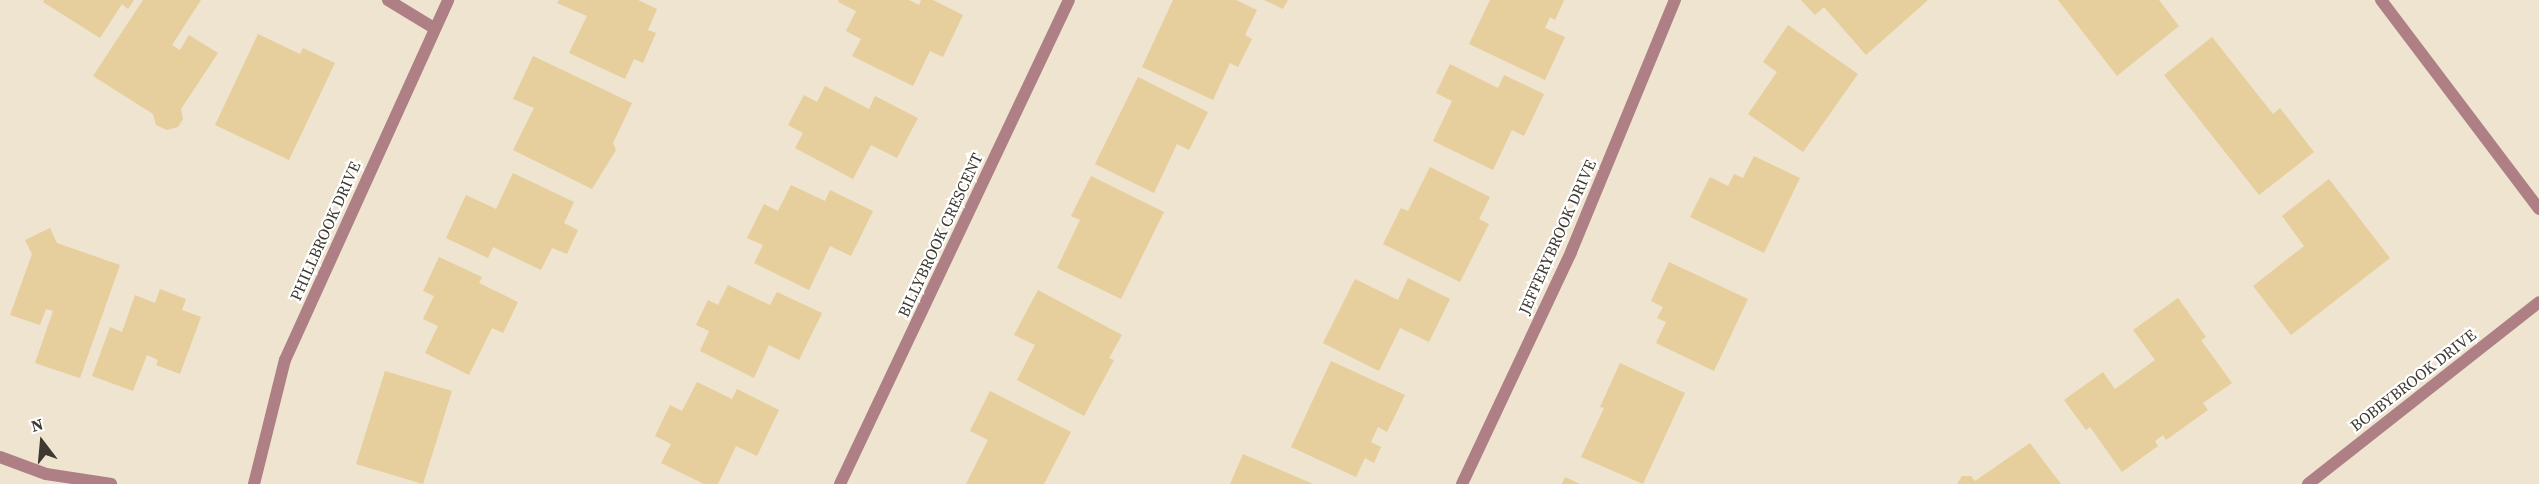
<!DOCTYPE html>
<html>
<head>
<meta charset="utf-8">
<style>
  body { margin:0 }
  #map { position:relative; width:2539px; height:484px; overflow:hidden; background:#efe4cf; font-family:"Source Serif 4",serif }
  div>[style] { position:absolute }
  .building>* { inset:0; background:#e6ce9d }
  .minor>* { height:12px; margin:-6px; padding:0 6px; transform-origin:6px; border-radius:6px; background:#ae8086 }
  .tertiary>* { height:12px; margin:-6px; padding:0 6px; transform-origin:6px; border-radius:6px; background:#ae8086 }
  span { translate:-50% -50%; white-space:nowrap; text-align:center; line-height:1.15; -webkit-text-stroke:4.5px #fff; paint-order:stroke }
  .street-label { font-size:16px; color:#3e3a32 }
  .north { position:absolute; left:12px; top:412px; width:60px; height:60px; -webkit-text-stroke:4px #fff; paint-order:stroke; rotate:344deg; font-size:16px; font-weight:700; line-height:24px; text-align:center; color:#3e3a32 }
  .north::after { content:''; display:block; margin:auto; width:21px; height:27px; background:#3e3a32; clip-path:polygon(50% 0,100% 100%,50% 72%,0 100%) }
</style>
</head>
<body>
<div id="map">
  <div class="building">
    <div style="clip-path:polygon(44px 0,134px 0,128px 9px,122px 4px,100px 38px,43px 2px)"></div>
    <div style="clip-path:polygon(143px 0,201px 0,172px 45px,180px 50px,189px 35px,218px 53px,181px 109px,183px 119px,178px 127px,167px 130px,156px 125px,153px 114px,93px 76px)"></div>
    <div style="clip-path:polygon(559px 0,638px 0,657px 9px,648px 30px,656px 33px,643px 63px,634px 59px,625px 79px,569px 53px,587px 16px,557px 3px)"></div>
    <div style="clip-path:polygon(839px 0,909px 0,919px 5px,921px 0,933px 0,963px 15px,943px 57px,930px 51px,913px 86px,852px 56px,861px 39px,846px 31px,856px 11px,838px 2px)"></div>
    <div style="clip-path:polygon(1173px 0,1236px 0,1257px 10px,1245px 35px,1252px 39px,1238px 67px,1230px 63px,1213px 100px,1142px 67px)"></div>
    <div style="clip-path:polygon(1264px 0,1288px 0,1283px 9px)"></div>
    <div style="clip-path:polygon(1490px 0,1564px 0,1555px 20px,1550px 17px,1545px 28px,1565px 37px,1545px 80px,1469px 44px)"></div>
    <div style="clip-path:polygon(1801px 0,1928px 0,1866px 55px,1824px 7px,1815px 15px)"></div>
    <div style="clip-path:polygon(2058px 0,2159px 0,2179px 26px,2117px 76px)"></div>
    <div style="clip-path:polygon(1788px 25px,1858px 74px,1803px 152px,1748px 114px,1777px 72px,1763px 62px)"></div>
    <div style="clip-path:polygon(258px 34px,300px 54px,303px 48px,335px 63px,289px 160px,215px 125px)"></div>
    <div style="clip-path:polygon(2212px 37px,2273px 114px,2280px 108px,2314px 152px,2259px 195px,2164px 75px)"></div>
    <div style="clip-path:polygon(533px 56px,632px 103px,613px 143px,616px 150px,592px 189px,513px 150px,534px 108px,513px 99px)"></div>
    <div style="clip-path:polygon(1450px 64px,1498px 88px,1504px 75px,1544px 94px,1524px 136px,1512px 130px,1493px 170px,1433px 141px,1452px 101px,1436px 93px)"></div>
    <div style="clip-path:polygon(1138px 77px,1208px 112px,1189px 150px,1177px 144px,1154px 193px,1095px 164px)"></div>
    <div style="clip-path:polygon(825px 86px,869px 109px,875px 96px,918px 118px,897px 158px,871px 145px,853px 179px,795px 148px,803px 133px,788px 125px,804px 95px,817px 102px)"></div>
    <div style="clip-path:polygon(1754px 156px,1800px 178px,1764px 253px,1690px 217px,1710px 177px,1728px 186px,1734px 174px,1743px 178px)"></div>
    <div style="clip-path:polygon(1430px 167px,1490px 197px,1479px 219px,1489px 224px,1460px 282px,1383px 244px,1401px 208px,1408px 211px)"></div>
    <div style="clip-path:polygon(513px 173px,574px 202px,564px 223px,578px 230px,567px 254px,552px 248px,541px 270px,493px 247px,488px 258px,446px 238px,466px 195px,496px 209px)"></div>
    <div style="clip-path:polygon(1091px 176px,1164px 212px,1121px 299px,1057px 268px,1080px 220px,1071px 216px)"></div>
    <div style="clip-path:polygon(2329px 179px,2390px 258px,2291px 335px,2253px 286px,2304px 246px,2282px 216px)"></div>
    <div style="clip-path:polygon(791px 185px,825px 201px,830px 190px,873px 211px,851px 256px,830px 246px,809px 290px,754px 263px,763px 245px,747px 238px,764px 204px,778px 211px)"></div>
    <div style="clip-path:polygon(50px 228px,57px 243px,120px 265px,80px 378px,35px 363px,53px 311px,46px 309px,40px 325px,10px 315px,32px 254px,25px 240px)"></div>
    <div style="clip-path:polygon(439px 257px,482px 277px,479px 283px,518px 302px,503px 333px,492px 328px,469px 375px,425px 353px,438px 326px,423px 319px,434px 296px,423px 291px)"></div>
    <div style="clip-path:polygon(1669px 262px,1748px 299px,1714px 371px,1656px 343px,1666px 322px,1657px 318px,1663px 307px,1651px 301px)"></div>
    <div style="clip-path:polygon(1408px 278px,1450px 299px,1429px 342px,1400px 328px,1379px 371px,1323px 343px,1355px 279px,1398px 300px)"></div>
    <div style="clip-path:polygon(728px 285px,770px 305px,777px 292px,822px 313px,799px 360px,769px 345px,754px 378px,700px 351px,709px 331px,696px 325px,708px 300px,718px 305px)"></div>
    <div style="clip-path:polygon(160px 289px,186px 299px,182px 310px,201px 317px,180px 374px,156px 365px,158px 360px,147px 355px,133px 391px,92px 376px,110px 327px,122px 332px,135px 295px,155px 303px)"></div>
    <div style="clip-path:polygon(1038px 290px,1122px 335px,1109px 358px,1114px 360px,1084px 416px,1017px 380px,1035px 345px,1014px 335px)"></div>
    <div style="clip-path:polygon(2178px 298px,2206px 337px,2201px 340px,2232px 383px,2203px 403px,2208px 410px,2166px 440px,2163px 435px,2155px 441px,2158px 446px,2122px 472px,2090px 427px,2086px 430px,2064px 400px,2103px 372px,2115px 389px,2155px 360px,2133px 330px)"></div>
    <div style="clip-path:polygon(1331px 361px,1405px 395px,1387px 432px,1378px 427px,1371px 442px,1381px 447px,1374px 463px,1365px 458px,1356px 477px,1291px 447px)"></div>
    <div style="clip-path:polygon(1620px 363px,1685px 393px,1643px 484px,1581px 457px,1604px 408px,1600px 407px)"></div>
    <div style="clip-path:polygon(385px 371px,452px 391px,423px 484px,356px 464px)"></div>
    <div style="clip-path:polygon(697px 382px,732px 399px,737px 389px,779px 410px,757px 456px,736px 446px,718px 484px,704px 484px,661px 463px,671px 444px,655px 436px,670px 405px,682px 411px)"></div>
    <div style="clip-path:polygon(990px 391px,1071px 432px,1044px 484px,966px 484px,988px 440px,970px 431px)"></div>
    <div style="clip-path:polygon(2030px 443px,2061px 484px,1957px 484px,1962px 476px,1971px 476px,1975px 481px)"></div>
    <div style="clip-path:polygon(1243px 454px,1313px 484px,1230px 484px)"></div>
    <div style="clip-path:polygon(1565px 477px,1580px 484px,1562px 484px)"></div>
  </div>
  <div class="minor">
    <div style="left:388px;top:0;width:54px;rotate:31.3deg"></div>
    <div style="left:840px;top:484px;width:535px;rotate:-64.68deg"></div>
    <div style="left:1462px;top:484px;width:256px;rotate:-64.8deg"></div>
    <div style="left:1571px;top:252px;width:273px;rotate:-67.6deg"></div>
    <div style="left:2308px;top:484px;width:294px;rotate:-38.2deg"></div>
  </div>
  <div class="tertiary">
    <div style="left:2381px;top:0;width:262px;rotate:52.9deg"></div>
    <div style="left:0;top:457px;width:49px;rotate:20.3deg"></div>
    <div style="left:46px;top:474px;width:66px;rotate:8.7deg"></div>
    <div style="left:254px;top:484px;width:128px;rotate:-76deg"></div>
    <div style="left:285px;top:360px;width:395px;rotate:-65.6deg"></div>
  </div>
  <div class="street-label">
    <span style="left:325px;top:231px;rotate:-66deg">PHILLBROOK DRIVE</span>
    <span style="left:940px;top:235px;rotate:-65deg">BILLYBROOK CRESCENT</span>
    <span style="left:1557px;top:237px;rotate:-66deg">JEFFERYBROOK DRIVE</span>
    <span style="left:2413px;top:380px;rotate:-38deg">BOBBYBROOK DRIVE</span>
  </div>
  <div class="north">N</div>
</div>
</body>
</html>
